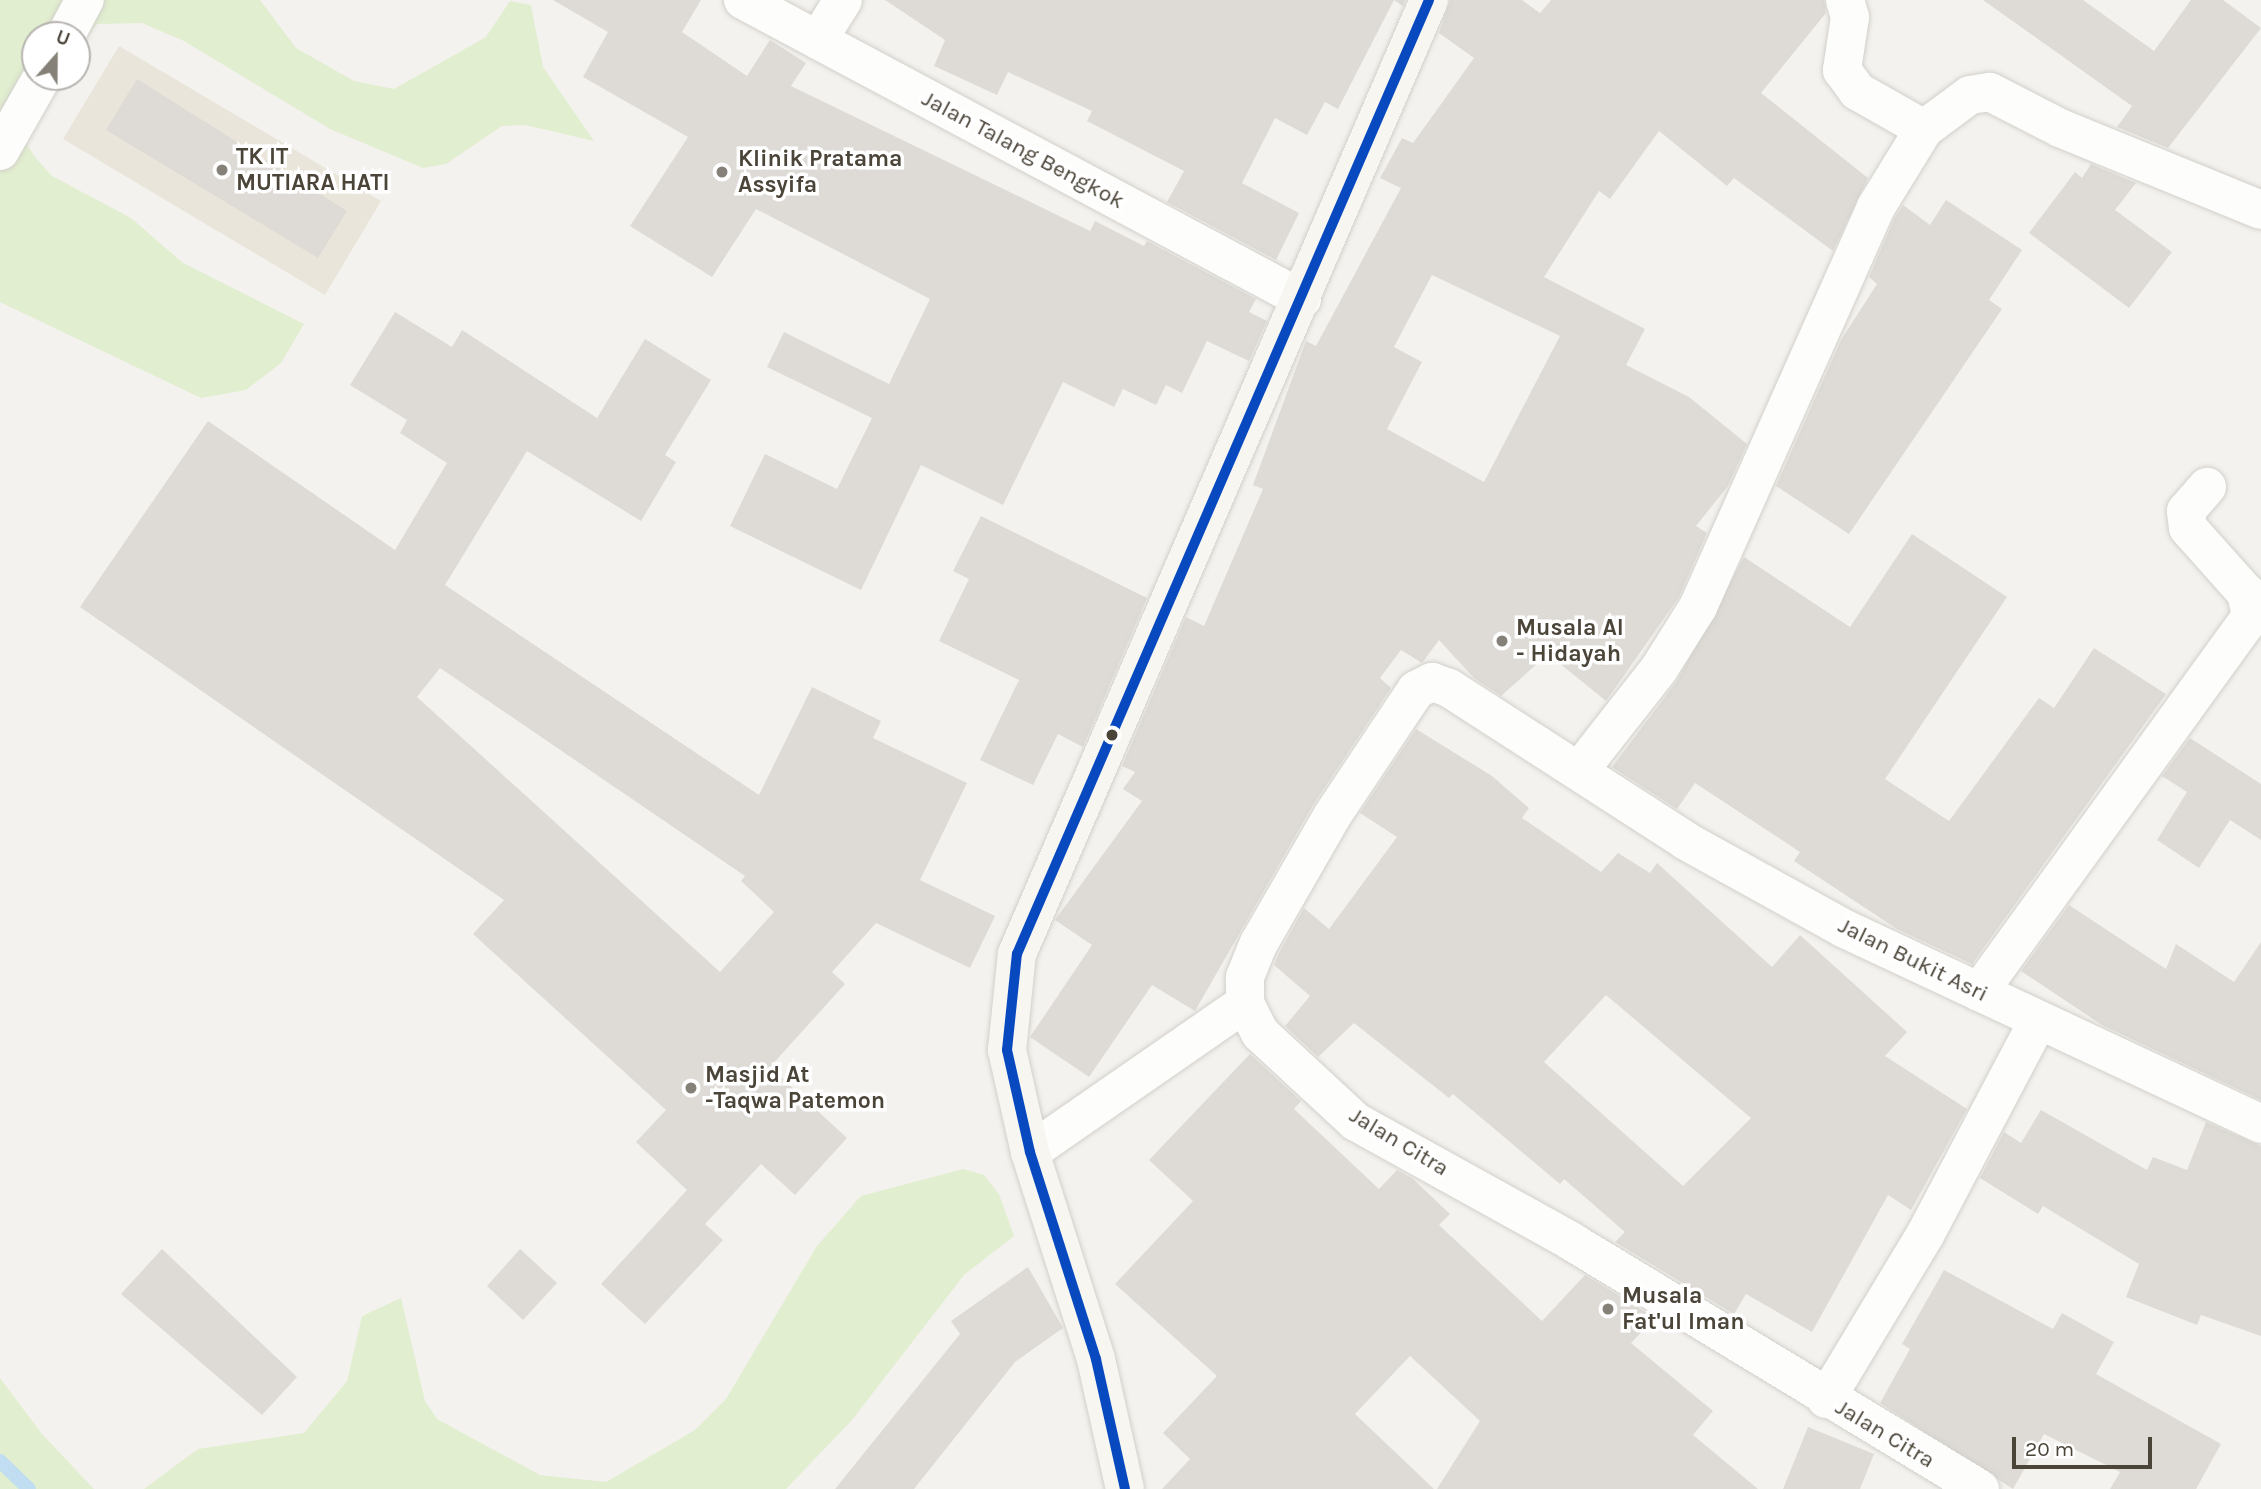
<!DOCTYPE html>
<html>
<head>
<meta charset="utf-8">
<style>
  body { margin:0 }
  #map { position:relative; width:2261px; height:1489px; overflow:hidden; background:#f4f2ee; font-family:Karla,sans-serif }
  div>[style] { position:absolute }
  .education>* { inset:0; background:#eae5da }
  .green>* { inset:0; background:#e1eecf }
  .stream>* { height:14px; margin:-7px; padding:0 7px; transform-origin:7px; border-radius:7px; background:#c0ddf1 }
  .building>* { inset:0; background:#dedbd6 }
  .roads { filter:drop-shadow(0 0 2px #d2d0cb) drop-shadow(0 0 2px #d2d0cb) }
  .street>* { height:38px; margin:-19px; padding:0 19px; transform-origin:19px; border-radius:19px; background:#fdfdfc }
  .secondary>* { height:38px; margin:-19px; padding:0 19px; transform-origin:19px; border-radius:19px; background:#f7f6f1 }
  .bus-1>* { height:10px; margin:-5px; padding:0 5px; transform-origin:5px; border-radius:5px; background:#0849c0 }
  .dots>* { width:19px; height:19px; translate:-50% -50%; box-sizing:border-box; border:4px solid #fff; border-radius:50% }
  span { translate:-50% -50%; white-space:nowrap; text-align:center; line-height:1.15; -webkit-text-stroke:7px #fff; paint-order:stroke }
  .street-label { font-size:23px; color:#4b4439 }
  .poi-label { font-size:23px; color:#4b4439; font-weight:700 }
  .left { translate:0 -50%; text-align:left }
  .north { position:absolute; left:21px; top:21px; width:70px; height:70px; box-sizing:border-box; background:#fff; border:2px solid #b7b4b0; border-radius:50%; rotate:21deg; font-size:19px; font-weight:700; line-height:28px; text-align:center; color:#4b4439 }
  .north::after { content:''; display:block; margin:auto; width:24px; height:32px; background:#868178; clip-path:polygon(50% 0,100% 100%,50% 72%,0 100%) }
  .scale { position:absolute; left:2012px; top:1437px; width:140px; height:32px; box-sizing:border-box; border:4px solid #4b4439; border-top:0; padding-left:9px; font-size:21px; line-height:24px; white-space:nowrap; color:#4b4439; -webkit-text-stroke:5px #fff; paint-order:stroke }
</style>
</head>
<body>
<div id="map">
  <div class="education">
    <div style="clip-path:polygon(119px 46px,381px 201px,325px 295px,63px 139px)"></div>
  </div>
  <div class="green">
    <div style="clip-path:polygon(0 0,260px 0,296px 48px,354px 81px,394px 89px,486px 37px,510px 1px,531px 5px,543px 67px,594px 141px,525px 125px,502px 126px,446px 164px,423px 168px,330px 129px,184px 41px,142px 23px,97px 24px,77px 50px,77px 35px,35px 35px,23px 139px,35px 157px,52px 176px,131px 218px,183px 263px,304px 324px,281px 363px,246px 390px,201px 398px,0 302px)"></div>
    <div style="clip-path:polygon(963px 1169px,984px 1175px,999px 1194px,1014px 1236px,964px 1275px,852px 1420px,786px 1489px,144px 1489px,198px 1449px,304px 1433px,347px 1381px,362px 1316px,401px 1298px,425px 1401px,437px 1419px,540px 1475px,606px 1482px,695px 1430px,726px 1399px,817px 1246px,861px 1196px)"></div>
    <div style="clip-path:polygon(0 1378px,42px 1434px,94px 1489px,0 1489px)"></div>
  </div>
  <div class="stream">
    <div style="left:0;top:1461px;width:40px;rotate:44deg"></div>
  </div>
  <div class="building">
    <div style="clip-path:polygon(553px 0,701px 0,682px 32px,747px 76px,770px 40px,806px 63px,791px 86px,1090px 231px,1095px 221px,1144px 246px,1147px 241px,1256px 299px,1249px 312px,1267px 321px,1249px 361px,1207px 341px,1182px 393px,1166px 385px,1156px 405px,1123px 389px,1114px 407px,1063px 382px,1003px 505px,921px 465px,861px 590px,730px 526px,765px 454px,837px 489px,872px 418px,767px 367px,784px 332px,889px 384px,930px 299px,756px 209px,712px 277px,630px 226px,688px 137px,583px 77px,608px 32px)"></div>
    <div style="clip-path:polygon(885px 0,1405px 0,1403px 6px,1394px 0,1338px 109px,1325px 102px,1307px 135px,1275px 118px,1242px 183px,1299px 213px,1276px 260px,1167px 202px,1184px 171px,1087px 121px,1092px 111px,1008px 72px,997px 95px,934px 66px,945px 40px)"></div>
    <div style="clip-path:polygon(evenodd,1450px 0,1522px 0,1540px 13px,1551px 0,1824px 0,1826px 13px,1761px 93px,1868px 178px,1833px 251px,1734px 178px,1727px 186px,1659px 131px,1610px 199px,1599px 191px,1544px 277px,1645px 329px,1626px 365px,1689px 397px,1747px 444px,1728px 486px,1696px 526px,1707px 533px,1679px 597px,1606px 701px,1548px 654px,1501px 696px,1474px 678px,1439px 640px,1422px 663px,1401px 650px,1380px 678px,1391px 688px,1313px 805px,1195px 1011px,1152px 985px,1089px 1077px,1030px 1037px,1092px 945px,1055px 920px,1142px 801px,1123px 789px,1135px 772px,1122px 766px,1186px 617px,1204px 626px,1263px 489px,1253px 485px,1306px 341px,1316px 346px,1401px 188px,1380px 178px,1402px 138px,1413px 143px,1474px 58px,1439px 33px,1450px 0,1432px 275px,1560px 336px,1484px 482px,1387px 429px,1422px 362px,1394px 347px,1432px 275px)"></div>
    <div style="clip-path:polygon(1983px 0,2083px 0,2154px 51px,2191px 0,2223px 0,2261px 28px,2168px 148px,2117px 127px,2132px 106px)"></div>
    <div style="clip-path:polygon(137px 79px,347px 211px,318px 258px,106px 130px)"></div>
    <div style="clip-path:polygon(2091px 164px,2136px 183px,2115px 210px,2172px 252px,2129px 308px,2029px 233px,2075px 172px,2082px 178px)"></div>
    <div style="clip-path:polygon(1946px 200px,2022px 250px,1989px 300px,2002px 309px,1849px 534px,1776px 486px,1841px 340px,1877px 284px,1869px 277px,1895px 217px,1903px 205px,1930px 225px)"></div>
    <div style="clip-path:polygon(evenodd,395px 312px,452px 347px,462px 330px,597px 418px,645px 339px,711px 380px,665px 455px,676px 462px,641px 521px,527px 451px,445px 585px,759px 795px,812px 687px,881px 721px,873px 738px,967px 783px,920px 880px,995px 916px,970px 968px,876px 923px,832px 972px,845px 984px,770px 1067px,847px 1138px,795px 1195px,761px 1164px,705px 1224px,723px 1240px,645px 1324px,601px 1284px,687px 1190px,636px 1142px,666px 1110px,473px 934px,504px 900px,80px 607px,208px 421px,395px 550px,447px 463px,400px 433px,407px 420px,350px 385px,395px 312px,440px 668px,745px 876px,741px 881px,774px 912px,720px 972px,417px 697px,440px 668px)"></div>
    <div style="clip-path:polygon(981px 516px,1147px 598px,1083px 747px,1058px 734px,1033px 785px,980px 760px,1019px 680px,939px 641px,969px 579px,953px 571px)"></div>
    <div style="clip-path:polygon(1912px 534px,2007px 597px,1885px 779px,1949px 821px,2039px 698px,2054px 708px,2094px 648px,2166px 694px,1972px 964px,1897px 929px,1794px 861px,1800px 852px,1695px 783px,1677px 809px,1612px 767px,1677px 681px,1744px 557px,1850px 627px)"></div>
    <div style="clip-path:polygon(evenodd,1416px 729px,1492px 776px,1529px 808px,1522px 818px,1601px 872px,1618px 853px,1650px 873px,1657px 863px,1772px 967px,1800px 935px,1907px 1032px,1885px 1056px,1967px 1109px,1911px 1210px,1888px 1195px,1812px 1332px,1746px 1294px,1734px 1314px,1615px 1242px,1625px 1232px,1564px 1179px,1560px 1184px,1453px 1094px,1449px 1098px,1354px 1023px,1318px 1057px,1285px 1026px,1310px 996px,1274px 965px,1279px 953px,1304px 908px,1329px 929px,1397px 837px,1360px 813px,1416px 729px,1606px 995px,1751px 1118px,1683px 1186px,1544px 1062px,1606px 995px)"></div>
    <div style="clip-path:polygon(2190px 738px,2261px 784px,2261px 840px,2230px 820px,2199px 868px,2157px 840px,2187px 792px,2162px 776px)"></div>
    <div style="clip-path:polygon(2069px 905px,2166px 969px,2176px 944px,2234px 982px,2261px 942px,2261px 1100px,2102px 1025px,2021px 971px)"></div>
    <div style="clip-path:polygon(1250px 1054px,1301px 1101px,1294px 1109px,1379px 1189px,1397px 1170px,1412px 1178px,1450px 1214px,1439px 1225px,1542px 1321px,1585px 1275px,1655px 1318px,1631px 1343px,1713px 1411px,1693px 1435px,1758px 1489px,1437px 1489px,1480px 1421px,1410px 1356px,1355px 1414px,1434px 1489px,1162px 1489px,1190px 1459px,1163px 1433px,1217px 1376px,1115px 1284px,1193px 1201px,1149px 1160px)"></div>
    <div style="clip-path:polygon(2041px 1110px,2147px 1170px,2153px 1157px,2187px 1170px,2206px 1122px,2261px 1146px,2261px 1336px,2201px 1315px,2197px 1325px,2126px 1297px,2139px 1264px,2043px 1206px,2038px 1214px,1980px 1178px,2004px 1132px,2021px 1143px)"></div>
    <div style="clip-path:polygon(162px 1249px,297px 1377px,262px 1415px,121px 1294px)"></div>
    <div style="clip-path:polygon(520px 1249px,557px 1283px,523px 1320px,487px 1286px)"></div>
    <div style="clip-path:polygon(1028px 1267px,1063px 1328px,1015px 1362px,914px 1489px,835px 1489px,960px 1334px,951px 1321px)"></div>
    <div style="clip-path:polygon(1944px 1270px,2053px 1329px,2062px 1313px,2114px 1342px,2096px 1374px,2221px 1444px,2196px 1489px,2110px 1489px,2120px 1472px,2044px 1434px,2013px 1489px,1880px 1403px,1910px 1349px,1902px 1344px)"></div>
    <div style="clip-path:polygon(1808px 1427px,1874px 1454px,1860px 1489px,1783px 1489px)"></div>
  </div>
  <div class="roads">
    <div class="street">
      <div style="left:743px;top:0;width:634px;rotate:28.14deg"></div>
      <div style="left:1845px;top:0;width:18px;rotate:74deg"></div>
      <div style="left:1850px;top:17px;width:54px;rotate:98.6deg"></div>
      <div style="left:1842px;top:70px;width:26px;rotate:54deg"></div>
      <div style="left:1857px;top:91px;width:77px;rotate:29.6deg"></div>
      <div style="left:1924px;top:129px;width:57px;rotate:-36.5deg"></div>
      <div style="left:1970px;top:95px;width:20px;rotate:-9deg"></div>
      <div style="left:1990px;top:92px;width:79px;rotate:27.2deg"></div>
      <div style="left:2060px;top:128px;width:217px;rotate:22.2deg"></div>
      <div style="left:66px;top:35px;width:40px;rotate:-62deg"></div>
      <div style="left:818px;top:40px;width:47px;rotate:-58deg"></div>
      <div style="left:0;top:151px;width:85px;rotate:-60.4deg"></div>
      <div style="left:1579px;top:771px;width:130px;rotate:-51.9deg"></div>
      <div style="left:1659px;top:669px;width:73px;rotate:-57.8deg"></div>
      <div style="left:1698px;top:607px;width:438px;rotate:-66deg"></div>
      <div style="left:1876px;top:207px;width:92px;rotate:-58.4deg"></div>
      <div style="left:1979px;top:992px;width:464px;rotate:-54.1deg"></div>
      <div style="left:2251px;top:616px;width:24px;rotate:-102deg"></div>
      <div style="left:2246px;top:593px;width:87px;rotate:-131.7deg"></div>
      <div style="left:2188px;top:528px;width:17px;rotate:-97deg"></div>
      <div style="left:2186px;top:511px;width:32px;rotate:-49deg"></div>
      <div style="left:1030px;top:1152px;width:262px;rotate:-34.7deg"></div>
      <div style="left:1826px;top:1399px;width:192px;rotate:-58.9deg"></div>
      <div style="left:1925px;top:1235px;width:242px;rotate:-62.2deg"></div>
      <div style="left:1980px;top:1489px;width:478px;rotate:-148.8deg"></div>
      <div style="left:1571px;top:1241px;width:246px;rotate:-151deg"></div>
      <div style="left:1356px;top:1122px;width:131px;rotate:-137.2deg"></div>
      <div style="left:1260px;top:1033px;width:34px;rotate:-117deg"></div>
      <div style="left:1245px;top:1003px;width:26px;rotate:-90deg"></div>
      <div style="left:1245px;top:977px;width:37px;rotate:-68deg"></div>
      <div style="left:1259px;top:943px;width:146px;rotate:-60.1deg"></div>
      <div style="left:1332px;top:816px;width:151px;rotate:-56.3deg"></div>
      <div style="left:1416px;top:690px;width:18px;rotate:-27deg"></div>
      <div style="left:1432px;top:682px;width:18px;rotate:19deg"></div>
      <div style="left:1449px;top:688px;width:282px;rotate:32.8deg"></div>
      <div style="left:1686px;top:841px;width:179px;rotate:29deg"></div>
      <div style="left:1843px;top:928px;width:462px;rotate:25.1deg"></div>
    </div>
    <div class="secondary">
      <div style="left:1125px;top:1489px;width:133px;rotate:-102.6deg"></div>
      <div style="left:1096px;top:1359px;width:217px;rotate:-107.7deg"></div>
      <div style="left:1030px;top:1152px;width:105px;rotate:-102.7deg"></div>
      <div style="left:1007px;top:1050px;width:97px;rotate:-84.1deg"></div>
      <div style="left:1017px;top:954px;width:1039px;rotate:-66.64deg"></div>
    </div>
  </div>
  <div class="bus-1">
    <div style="left:1125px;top:1489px;width:133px;rotate:-102.6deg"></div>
    <div style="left:1096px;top:1359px;width:217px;rotate:-107.7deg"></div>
    <div style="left:1030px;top:1152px;width:105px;rotate:-102.7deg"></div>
    <div style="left:1007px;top:1050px;width:97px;rotate:-84.1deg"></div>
    <div style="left:1017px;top:954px;width:1039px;rotate:-66.64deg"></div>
  </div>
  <div class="dots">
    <div style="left:222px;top:170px;background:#868178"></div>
    <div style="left:722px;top:172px;background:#868178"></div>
    <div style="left:1502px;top:641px;background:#868178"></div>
    <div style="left:1112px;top:735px;background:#4b4439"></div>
    <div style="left:691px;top:1088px;background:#868178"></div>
    <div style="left:1608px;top:1309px;background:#868178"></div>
  </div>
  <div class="street-label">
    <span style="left:1023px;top:150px;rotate:28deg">Jalan Talang Bengkok</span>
    <span style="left:1913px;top:960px;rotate:26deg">Jalan Bukit Asri</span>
    <span style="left:1399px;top:1142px;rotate:31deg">Jalan Citra</span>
    <span style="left:1885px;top:1434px;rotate:31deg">Jalan Citra</span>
  </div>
  <div class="poi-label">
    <span class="left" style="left:236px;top:170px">TK IT<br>MUTIARA HATI</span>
    <span class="left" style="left:738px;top:172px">Klinik Pratama<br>Assyifa</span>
    <span class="left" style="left:1516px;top:641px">Musala Al<br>- Hidayah</span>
    <span class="left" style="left:705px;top:1088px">Masjid At<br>-Taqwa Patemon</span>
    <span class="left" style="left:1622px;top:1309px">Musala<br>Fat'ul Iman</span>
  </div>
  <div class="north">U</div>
  <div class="scale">20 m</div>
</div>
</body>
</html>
